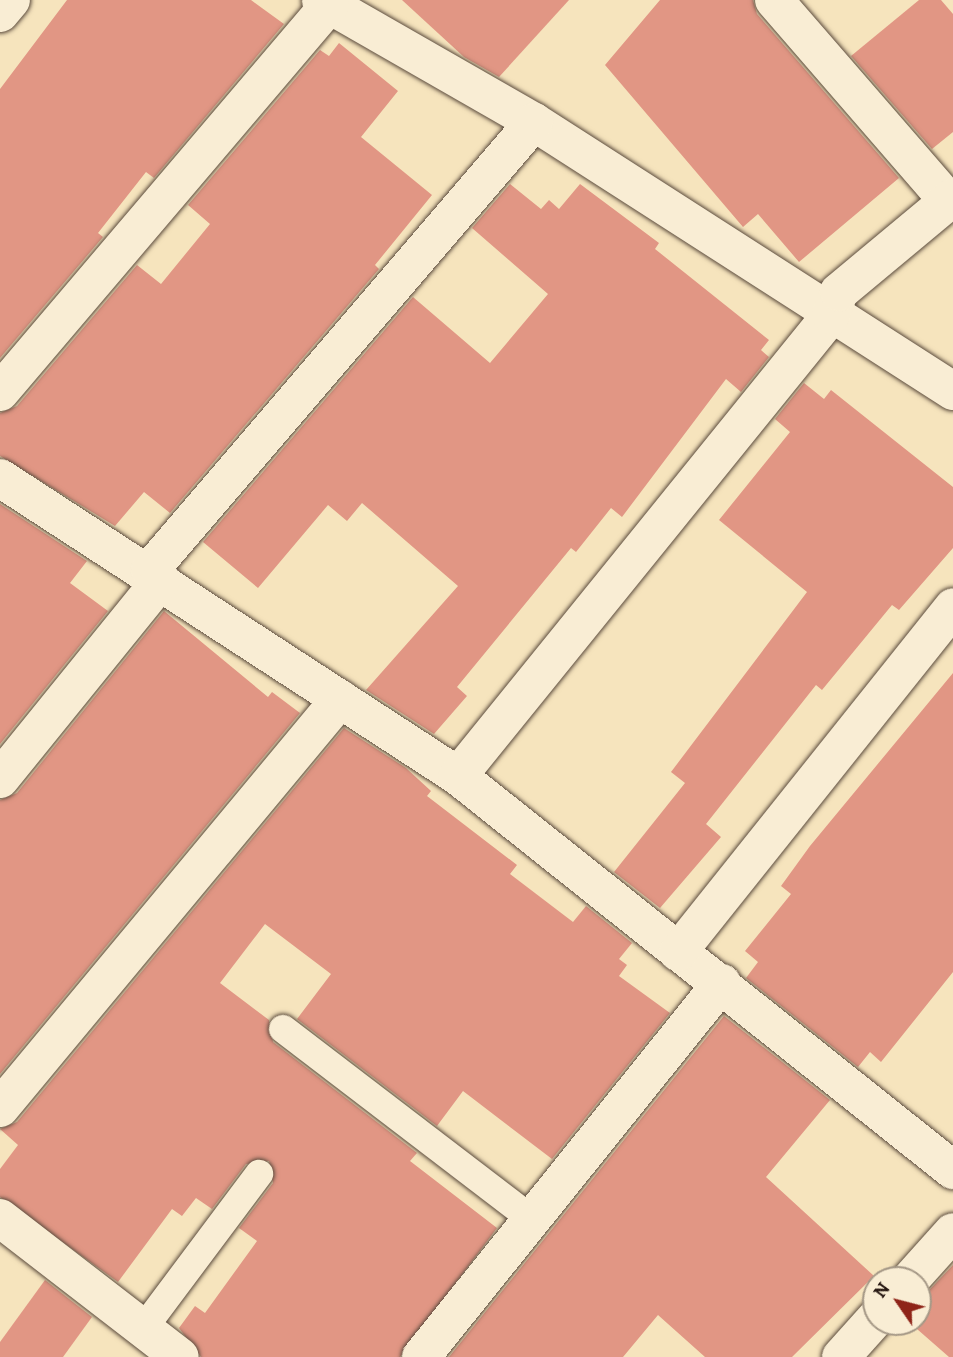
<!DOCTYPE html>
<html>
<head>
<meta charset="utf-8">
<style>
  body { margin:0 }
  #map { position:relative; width:953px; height:1357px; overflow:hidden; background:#f6e4bd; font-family:Alegreya,serif }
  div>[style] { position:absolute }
  .building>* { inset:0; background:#e19684 }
  .roads { filter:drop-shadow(0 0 2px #5b4b3d) drop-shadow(0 0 2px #5b4b3d) }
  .service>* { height:28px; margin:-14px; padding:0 14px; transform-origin:14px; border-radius:14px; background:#f9edd4 }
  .minor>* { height:38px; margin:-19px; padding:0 19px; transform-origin:19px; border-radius:19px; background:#f9edd4 }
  span { translate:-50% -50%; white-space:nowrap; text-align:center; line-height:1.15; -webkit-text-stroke:5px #f9edd4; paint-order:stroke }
  .north { position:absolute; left:862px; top:1266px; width:70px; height:70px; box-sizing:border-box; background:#f9edd4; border:2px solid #a59886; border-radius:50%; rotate:305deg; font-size:19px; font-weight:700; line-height:28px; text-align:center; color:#271812 }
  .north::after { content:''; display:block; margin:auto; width:24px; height:32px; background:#8f2418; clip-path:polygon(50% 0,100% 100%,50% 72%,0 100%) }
</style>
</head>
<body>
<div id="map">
  <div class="building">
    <div style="clip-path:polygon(67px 0,251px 0,284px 24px,154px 178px,146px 172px,98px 233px,103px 237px,0 358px,0 89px)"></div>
    <div style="clip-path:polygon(402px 0,569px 0,499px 77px,464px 57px)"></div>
    <div style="clip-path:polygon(660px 0,753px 0,757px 14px,899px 178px,799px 262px,758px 214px,743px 227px,605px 65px)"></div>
    <div style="clip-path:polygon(919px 0,941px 0,953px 14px,953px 132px,932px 149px,851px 56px)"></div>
    <div style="clip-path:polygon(339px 43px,398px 91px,361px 137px,432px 195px,375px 265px,379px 269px,170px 513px,144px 492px,115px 526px,0 456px,0 413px,17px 406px,137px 265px,161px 284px,210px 224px,188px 205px,320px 50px,329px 56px)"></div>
    <div style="clip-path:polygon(510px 184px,541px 209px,549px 200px,559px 209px,580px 184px,659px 243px,655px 249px,769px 340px,761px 350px,769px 357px,741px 392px,726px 379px,622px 517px,611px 508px,576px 552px,571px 548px,457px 687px,467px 696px,434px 734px,366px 690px,458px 586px,362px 503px,347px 521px,328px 505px,258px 588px,203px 542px,413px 297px,490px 363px,548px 294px,472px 228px)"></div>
    <div style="clip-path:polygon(804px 383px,824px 399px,831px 390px,953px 487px,953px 548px,899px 610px,892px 605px,822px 690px,816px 685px,706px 824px,721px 837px,660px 908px,614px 872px,685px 783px,671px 772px,807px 592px,719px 520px,790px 432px,775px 419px)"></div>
    <div style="clip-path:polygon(0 504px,87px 561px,70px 583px,108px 611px,0 744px)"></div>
    <div style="clip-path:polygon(164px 611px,268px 697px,272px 692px,300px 713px,0 1074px,0 800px,17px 793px)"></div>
    <div style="clip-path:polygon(953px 673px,953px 972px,881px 1062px,870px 1052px,858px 1067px,746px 978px,758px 962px,745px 951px,791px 894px,781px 886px,810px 846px)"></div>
    <div style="clip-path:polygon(344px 728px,406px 768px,431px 791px,427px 796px,517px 865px,510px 874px,573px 922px,586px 906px,632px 943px,619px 959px,627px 965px,619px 976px,670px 1013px,552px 1159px,463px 1091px,437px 1126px,297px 1019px,331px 974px,265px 924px,220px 983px,269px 1020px,273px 1042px,417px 1153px,410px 1161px,497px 1228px,400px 1357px,201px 1357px,179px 1328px,195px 1306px,205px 1313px,257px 1241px,239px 1228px,273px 1183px,269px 1161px,246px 1164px,212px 1209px,196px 1198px,182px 1216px,172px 1209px,118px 1282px,0 1197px,0 1169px,18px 1145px,0 1129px,17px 1122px)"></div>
    <div style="clip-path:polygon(724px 1016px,830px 1100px,766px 1177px,874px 1276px,792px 1357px,705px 1357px,658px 1315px,623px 1357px,449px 1357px)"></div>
    <div style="clip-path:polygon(953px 1265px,953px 1357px,949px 1357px,909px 1322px,918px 1322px,918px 1302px)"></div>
    <div style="clip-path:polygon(45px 1280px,92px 1317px,63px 1357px,0 1357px,0 1342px)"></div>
  </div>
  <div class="roads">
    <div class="service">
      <div style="left:283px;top:1029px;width:311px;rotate:37.4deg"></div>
      <div style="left:143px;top:1329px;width:194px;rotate:-53.2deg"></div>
    </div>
    <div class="minor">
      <div style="left:321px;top:0;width:245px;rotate:29.8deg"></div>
      <div style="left:534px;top:122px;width:498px;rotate:32.7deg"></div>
      <div style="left:774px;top:0;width:266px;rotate:49.1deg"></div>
      <div style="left:0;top:13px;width:17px;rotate:-50deg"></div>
      <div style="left:0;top:392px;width:509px;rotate:-49.62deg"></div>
      <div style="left:0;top:478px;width:546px;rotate:33.05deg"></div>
      <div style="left:458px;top:776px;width:633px;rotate:38.52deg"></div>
      <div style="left:150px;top:570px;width:590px;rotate:-49.4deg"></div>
      <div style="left:458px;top:776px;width:593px;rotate:-51.02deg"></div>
      <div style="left:831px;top:315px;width:24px;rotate:-71deg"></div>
      <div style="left:839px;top:292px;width:148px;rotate:-39.8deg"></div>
      <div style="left:0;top:779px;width:256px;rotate:-51deg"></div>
      <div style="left:678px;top:952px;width:441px;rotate:-51.4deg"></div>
      <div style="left:0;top:1108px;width:532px;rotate:-50.26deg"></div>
      <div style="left:0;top:1218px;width:227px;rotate:37.7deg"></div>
      <div style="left:910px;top:1280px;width:64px;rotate:-48.1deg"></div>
      <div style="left:421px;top:1357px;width:480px;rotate:-51.2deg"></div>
      <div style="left:841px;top:1357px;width:52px;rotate:-48.1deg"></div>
    </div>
  </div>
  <div class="north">N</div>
</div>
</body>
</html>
